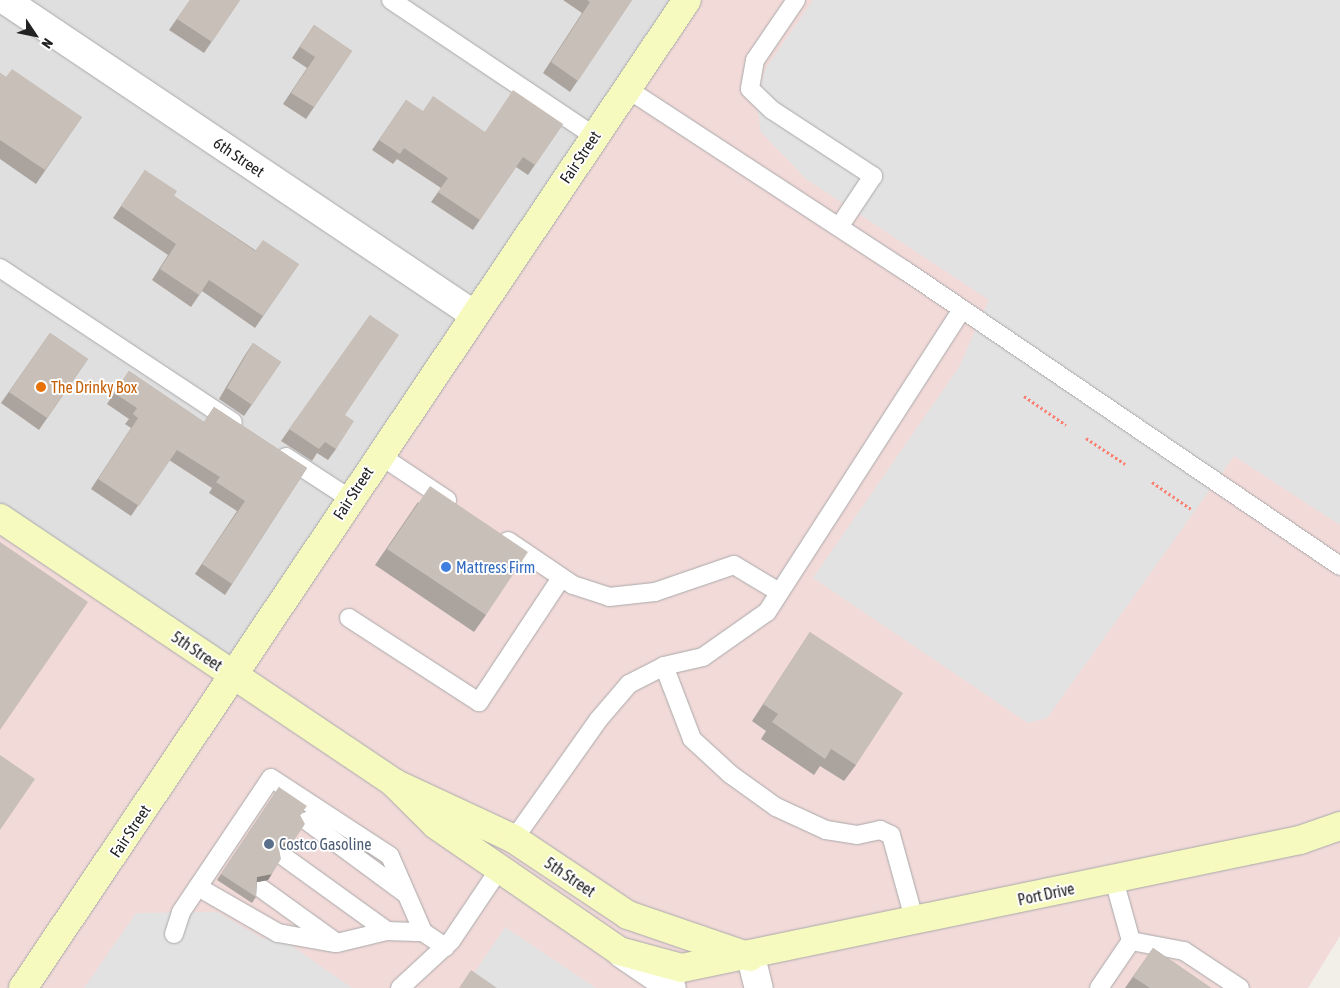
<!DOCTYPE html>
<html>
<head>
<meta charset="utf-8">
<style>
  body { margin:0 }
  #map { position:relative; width:1340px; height:988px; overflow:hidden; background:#f2efe9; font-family:"Asap Condensed",sans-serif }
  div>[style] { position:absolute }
  .residential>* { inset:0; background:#e0dfdf }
  .commercial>* { inset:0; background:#f2dad9 }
  .parking>* { inset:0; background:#e2e2e2 }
  .path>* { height:3px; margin-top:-1.5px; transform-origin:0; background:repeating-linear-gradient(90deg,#fa8072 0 2.5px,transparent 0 5px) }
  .roads { filter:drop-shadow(0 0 1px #a9a9a9) drop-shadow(0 0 1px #a9a9a9) }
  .lane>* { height:18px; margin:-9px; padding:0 9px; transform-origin:9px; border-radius:9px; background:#fff }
  .street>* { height:28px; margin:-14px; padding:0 14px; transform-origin:14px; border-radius:14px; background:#fff }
  .secondary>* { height:28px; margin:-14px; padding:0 14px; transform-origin:14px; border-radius:14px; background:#f7fabf }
  .wall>* { inset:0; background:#aba49e }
  .shaded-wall>* { inset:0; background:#8b8681 }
  .building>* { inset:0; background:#c7bfb8 }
  .dots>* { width:14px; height:14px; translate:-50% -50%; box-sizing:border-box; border:2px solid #fff; border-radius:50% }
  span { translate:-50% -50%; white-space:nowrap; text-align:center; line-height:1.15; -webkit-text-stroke:4px #fff; paint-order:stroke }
  .street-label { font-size:16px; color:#222 }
  .food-label { font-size:16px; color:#c56008 }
  .left { translate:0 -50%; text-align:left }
  .shop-label { font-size:16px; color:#366cbe }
  .service-label { font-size:16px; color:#4e5e75 }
  .north { position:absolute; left:10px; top:10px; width:50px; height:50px; -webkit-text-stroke:4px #fff; paint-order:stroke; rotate:124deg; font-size:14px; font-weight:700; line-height:20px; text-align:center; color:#222 }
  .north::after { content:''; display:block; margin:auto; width:18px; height:22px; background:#222; clip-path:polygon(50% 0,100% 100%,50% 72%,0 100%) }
</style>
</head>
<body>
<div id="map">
  <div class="residential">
    <div style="clip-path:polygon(0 0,687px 0,235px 677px,0 518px)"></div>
  </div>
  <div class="commercial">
    <div style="clip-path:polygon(687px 0,1340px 0,1340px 936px,1308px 988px,0 988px,0 518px,235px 676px)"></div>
  </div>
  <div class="parking">
    <div style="clip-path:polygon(813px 0,1340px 0,1340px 525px,1234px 456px,1047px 718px,1028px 723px,813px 578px,959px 367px,989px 300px,806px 179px,761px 132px,756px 100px,766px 68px)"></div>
    <div style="clip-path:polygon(217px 912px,262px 938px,285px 941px,352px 988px,84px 988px,136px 913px)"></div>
    <div style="clip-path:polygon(505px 927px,596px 988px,464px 988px)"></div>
  </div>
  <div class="path">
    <div style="left:1024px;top:396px;width:51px;rotate:34.6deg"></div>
    <div style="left:1086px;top:438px;width:47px;rotate:33.7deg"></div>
    <div style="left:1152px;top:482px;width:47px;rotate:34.7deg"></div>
  </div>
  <div class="roads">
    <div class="lane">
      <div style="left:391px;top:0;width:244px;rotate:33.8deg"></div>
      <div style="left:796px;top:0;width:73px;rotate:124.3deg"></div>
      <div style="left:755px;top:60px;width:29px;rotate:100deg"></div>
      <div style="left:750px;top:89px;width:30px;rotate:44deg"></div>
      <div style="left:772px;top:110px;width:121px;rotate:33.2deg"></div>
      <div style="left:873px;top:176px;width:61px;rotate:123.7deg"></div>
      <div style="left:626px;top:88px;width:334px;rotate:33.2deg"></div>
      <div style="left:906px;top:271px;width:525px;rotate:34.2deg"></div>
      <div style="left:0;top:268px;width:279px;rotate:33.5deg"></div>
      <div style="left:378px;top:454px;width:83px;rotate:33.7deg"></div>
      <div style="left:286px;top:457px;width:75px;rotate:33.1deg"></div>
      <div style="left:508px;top:541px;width:78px;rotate:34.1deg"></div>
      <div style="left:573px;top:585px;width:38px;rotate:18deg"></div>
      <div style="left:609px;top:597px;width:46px;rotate:-6.2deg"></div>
      <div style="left:655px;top:592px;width:83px;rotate:-18.9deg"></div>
      <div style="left:734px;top:565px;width:52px;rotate:31deg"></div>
      <div style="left:349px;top:618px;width:155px;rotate:32.9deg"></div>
      <div style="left:479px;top:702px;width:149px;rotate:-56.5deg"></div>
      <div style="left:664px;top:666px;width:78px;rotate:69deg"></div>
      <div style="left:692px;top:739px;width:52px;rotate:42.6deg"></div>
      <div style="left:730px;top:774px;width:57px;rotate:35.7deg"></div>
      <div style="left:776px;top:807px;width:55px;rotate:24.7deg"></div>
      <div style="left:826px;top:830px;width:31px;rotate:9deg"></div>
      <div style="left:857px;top:835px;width:24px;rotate:-12deg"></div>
      <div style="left:880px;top:830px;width:12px;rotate:24deg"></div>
      <div style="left:891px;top:835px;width:90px;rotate:74.6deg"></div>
      <div style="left:307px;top:821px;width:123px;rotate:36.4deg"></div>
      <div style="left:514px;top:839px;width:147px;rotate:-54.7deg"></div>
      <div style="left:599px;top:719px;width:46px;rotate:-49.4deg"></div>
      <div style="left:629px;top:684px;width:39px;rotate:-27deg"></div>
      <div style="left:664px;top:666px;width:40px;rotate:-13deg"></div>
      <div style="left:703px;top:657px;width:78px;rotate:-35.1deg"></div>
      <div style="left:767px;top:612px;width:360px;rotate:-57.2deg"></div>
      <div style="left:283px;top:856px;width:128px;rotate:35.8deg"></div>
      <div style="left:1114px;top:880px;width:63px;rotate:74.4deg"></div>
      <div style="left:198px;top:887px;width:92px;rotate:29.9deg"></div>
      <div style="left:278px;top:933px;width:57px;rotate:10.1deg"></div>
      <div style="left:262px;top:889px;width:92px;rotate:35.8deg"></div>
      <div style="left:337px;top:943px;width:51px;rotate:-13.5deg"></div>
      <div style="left:387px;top:931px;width:36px;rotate:2deg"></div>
      <div style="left:174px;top:934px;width:23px;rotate:-72deg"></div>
      <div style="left:181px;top:912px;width:161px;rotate:-56.1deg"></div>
      <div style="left:271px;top:778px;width:142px;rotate:33.2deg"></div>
      <div style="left:390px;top:856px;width:83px;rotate:66.5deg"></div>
      <div style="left:423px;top:932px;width:27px;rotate:34deg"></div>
      <div style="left:400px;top:988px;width:69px;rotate:-42.7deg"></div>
      <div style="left:451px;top:941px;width:84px;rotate:-56.1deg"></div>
      <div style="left:1099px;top:988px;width:57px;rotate:-55.8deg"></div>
      <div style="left:1131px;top:941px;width:54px;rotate:10.7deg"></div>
      <div style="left:1184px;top:951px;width:67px;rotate:33.5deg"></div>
    </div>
    <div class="street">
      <div style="left:5px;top:0;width:564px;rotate:33.86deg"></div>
      <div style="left:622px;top:954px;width:60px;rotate:34.2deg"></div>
      <div style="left:751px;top:957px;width:32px;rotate:76deg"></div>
    </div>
    <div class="secondary">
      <div style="left:0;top:518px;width:475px;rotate:33.9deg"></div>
      <div style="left:394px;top:783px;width:132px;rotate:25deg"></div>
      <div style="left:514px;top:839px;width:137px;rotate:33.7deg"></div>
      <div style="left:628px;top:915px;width:129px;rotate:19deg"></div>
      <div style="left:394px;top:783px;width:59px;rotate:45deg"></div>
      <div style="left:436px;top:825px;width:222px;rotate:34.5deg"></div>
      <div style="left:619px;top:951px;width:65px;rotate:15.1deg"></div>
      <div style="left:682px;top:968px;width:631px;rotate:-11.7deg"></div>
      <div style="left:1300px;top:840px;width:42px;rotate:-19.3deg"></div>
      <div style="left:23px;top:988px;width:1190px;rotate:-56.1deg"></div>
    </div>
  </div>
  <div class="wall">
    <div style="clip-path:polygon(190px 0,240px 0,204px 53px,169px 30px)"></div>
    <div style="clip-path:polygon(563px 0,632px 0,570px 92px,543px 73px,582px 13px)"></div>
    <div style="clip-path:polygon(314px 25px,352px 51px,306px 119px,283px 104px,307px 68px,292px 58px)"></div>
    <div style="clip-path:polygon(0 73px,6px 77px,82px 117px,36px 184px,0 159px)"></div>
    <div style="clip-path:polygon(406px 100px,422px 111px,485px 132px,563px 124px,528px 175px,516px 167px,473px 230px,431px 202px,441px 188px,397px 159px,393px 164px,372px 150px)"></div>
    <div style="clip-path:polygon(145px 170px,174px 196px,255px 250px,299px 264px,255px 328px,202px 291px,191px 307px,152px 280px,168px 255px,113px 218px)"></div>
    <div style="clip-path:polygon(370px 315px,345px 415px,336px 449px,328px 460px,317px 453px,312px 461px,281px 441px)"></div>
    <div style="clip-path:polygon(50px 333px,88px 359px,39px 430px,1px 403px)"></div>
    <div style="clip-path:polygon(253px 343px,281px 362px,244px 416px,219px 399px,245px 355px)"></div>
    <div style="clip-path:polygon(129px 371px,204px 422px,214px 407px,307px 468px,225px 595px,195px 574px,237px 511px,209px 493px,212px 488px,169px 460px,131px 516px,91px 489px,131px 428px,125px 424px,129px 419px,107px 404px)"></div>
    <div style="clip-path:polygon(418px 502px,486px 615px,474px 632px,375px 565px)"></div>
    <div style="clip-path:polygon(810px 632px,856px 765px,844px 781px,820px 766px,814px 775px,761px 739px,766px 731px,752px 721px)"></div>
    <div style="clip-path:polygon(279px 787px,300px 815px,289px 847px,279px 849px,268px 880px,257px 882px,256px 897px,252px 903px,217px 880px)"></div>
    <div style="clip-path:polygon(1153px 948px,1211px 988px,1125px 988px)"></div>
  </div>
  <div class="shaded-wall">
    <div style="clip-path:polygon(293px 842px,289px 847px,274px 850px,278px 844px)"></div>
    <div style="clip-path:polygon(272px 874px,268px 880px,253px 883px,257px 877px)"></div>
  </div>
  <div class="building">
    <div style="clip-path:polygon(190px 0,240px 0,212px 42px,177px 19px)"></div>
    <div style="clip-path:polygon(587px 0,632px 0,578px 81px,551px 62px,590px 2px)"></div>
    <div style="clip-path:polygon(314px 25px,352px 51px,314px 107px,291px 93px,315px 57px,300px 47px)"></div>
    <div style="clip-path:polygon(12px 69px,82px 117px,45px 170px,0 140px,0 73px,6px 77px)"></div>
    <div style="clip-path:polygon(513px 90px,563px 124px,535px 165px,523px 157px,480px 220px,438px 192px,448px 178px,404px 148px,400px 154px,379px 140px,406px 100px,423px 111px,433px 96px,485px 132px)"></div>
    <div style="clip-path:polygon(145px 170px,177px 191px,174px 196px,255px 251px,263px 240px,299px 264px,263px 316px,209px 280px,199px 295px,160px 269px,176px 244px,121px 206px)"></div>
    <div style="clip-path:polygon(370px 315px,399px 335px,345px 415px,354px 421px,336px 449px,325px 442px,319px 449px,289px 429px)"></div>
    <div style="clip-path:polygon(50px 333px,88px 359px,47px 418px,9px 392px)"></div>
    <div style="clip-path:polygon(253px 343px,281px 362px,252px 405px,227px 388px)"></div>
    <div style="clip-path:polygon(129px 371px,204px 422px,214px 407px,307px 468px,232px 584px,202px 564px,245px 501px,216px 482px,220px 477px,177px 450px,139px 506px,98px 479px,138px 418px,133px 414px,137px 408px,114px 393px)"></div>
    <div style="clip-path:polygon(430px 486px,528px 552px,486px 615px,387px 549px)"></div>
    <div style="clip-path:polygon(0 542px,88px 602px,0 730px)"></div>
    <div style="clip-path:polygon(810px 632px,903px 693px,856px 765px,831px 749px,825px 759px,772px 722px,778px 714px,763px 704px)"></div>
    <div style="clip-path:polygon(0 755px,35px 779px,0 830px)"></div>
    <div style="clip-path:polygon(279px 787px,307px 806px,300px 815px,305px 824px,293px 842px,278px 844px,281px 859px,272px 874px,257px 877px,256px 897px,221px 874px)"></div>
    <div style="clip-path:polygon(1153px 948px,1211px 988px,1150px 988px,1133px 977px)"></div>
    <div style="clip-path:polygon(471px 970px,497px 988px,459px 988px)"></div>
  </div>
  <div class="dots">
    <div style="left:41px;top:387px;background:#e8710a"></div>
    <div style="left:446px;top:567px;background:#3f7fe0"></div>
    <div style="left:269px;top:844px;background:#5c6f8a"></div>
  </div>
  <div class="street-label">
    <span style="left:239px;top:157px;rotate:34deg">6th Street</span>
    <span style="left:580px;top:157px;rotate:-56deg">Fair Street</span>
    <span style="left:353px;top:493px;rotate:-57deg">Fair Street</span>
    <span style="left:197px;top:651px;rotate:34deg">5th Street</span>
    <span style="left:130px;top:831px;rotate:-56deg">Fair Street</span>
    <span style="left:570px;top:877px;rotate:34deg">5th Street</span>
    <span style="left:1046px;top:894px;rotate:-12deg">Port Drive</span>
  </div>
  <div class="food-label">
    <span class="left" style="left:51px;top:387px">The Drinky Box</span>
  </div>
  <div class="shop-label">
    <span class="left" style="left:456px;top:567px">Mattress Firm</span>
  </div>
  <div class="service-label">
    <span class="left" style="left:279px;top:844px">Costco Gasoline</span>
  </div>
  <div class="north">N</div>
</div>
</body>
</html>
